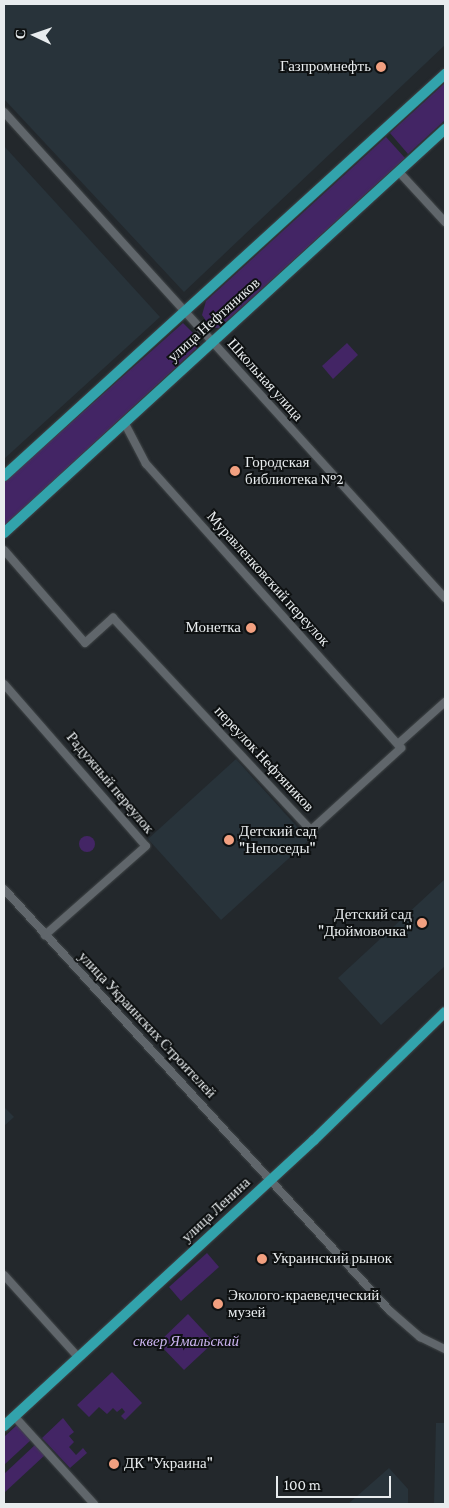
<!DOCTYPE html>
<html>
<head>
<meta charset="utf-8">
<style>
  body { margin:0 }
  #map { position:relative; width:449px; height:1508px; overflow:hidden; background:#23282c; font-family:"Crimson Pro",serif }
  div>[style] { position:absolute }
  .built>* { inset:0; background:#28333a }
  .green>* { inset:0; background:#432565 }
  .round { border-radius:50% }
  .roads { filter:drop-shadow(0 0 1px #414648) drop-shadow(0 0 1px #414648) }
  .minor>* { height:8px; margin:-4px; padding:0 4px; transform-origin:4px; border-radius:4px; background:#60666b }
  .major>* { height:10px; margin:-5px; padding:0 5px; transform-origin:5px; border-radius:5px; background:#32a3ac }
  .dots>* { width:14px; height:14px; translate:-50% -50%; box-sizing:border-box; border:2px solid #0e1112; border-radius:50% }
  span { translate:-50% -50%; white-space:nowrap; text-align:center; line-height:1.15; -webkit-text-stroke:4px #0e1112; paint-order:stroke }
  .poi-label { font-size:15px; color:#e8ecee }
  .right { translate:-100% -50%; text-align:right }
  .left { translate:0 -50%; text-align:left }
  .street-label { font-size:15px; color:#e8ecee }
  .park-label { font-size:15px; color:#cbb4f0; font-style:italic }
  .frame { position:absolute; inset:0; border:5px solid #e8ecee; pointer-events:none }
  .north { position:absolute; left:10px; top:10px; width:50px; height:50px; -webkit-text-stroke:4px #0e1112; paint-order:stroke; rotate:273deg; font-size:14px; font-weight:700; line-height:20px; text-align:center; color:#e8ecee }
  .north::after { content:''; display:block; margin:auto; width:18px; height:22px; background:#e8ecee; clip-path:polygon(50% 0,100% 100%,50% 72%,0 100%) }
  .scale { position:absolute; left:276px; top:1476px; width:115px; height:22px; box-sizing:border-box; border:2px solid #e8ecee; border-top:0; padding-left:6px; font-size:15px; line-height:18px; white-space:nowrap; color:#e8ecee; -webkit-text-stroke:4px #0e1112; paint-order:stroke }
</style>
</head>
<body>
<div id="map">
  <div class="built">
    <div style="clip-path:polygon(4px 4px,445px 4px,445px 45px,184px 292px,4px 99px)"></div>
    <div style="clip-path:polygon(4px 146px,160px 317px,4px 459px)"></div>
    <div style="clip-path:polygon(236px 759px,309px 840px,221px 920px,148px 839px)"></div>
    <div style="clip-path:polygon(445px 879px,445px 966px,381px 1025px,338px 978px)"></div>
    <div style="clip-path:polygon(4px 1107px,14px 1117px,4px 1126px)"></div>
    <div style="clip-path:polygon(436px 1423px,445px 1423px,445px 1504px,434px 1504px)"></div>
    <div style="clip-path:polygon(389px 1468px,408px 1489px,408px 1504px,348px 1504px)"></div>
  </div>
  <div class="green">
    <div style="clip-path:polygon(445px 83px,445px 120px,408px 154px,390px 133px)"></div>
    <div style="clip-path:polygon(386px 137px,405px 158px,219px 328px,211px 328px,202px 315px,206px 301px)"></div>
    <div style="clip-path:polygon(183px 323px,198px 338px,199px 346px,4px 526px,4px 482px)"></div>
    <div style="clip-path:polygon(347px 343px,358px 355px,333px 379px,322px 366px)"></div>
    <div class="round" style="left:79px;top:836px;width:16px;height:16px"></div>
    <div style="clip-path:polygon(207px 1253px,219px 1267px,181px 1301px,169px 1287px)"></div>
    <div style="clip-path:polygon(188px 1314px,214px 1342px,184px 1370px,158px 1343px)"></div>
    <div style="clip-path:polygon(112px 1372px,142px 1403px,125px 1420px,121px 1416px,125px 1412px,122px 1408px,117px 1412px,113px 1408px,107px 1414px,99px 1407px,89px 1417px,77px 1405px)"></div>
    <div style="clip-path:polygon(63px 1418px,74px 1432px,69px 1436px,74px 1442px,69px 1447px,76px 1455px,83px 1448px,87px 1453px,70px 1468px,42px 1438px)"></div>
    <div style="clip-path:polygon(18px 1424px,32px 1439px,4px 1465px,4px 1437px)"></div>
    <div style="clip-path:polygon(36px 1444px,45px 1455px,4px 1493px,4px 1474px)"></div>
  </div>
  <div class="roads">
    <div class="minor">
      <div style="left:4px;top:112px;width:656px;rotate:47.78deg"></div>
      <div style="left:399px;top:172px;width:68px;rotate:47.4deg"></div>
      <div style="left:4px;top:550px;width:123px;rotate:48.9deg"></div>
      <div style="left:85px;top:643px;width:38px;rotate:-42deg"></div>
      <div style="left:113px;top:618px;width:290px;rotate:47deg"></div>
      <div style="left:311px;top:830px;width:122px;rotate:-42.3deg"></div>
      <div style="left:401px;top:748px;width:382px;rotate:-131.9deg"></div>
      <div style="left:146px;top:464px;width:47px;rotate:-117.6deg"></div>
      <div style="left:4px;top:684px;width:215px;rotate:48.8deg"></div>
      <div style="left:146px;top:846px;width:135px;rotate:138.6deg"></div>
      <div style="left:398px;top:744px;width:63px;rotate:-41.8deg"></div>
      <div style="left:4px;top:889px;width:572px;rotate:47.55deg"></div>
      <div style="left:390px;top:1311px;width:40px;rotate:41deg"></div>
      <div style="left:420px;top:1337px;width:28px;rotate:26deg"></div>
      <div style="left:4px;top:1275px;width:110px;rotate:47.9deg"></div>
      <div style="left:14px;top:1416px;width:119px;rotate:47.7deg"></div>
    </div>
    <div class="major">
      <div style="left:4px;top:476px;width:597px;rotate:-42.35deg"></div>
      <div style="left:4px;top:533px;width:598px;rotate:-42.49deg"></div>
      <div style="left:4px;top:1426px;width:422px;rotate:-42.7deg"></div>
      <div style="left:314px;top:1140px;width:183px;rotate:-44.3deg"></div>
    </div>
  </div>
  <div class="dots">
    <div style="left:381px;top:67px;background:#f2a080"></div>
    <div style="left:235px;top:471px;background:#f2a080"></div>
    <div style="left:251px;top:628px;background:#f2a080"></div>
    <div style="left:229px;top:840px;background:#f2a080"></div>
    <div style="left:422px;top:923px;background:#f2a080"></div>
    <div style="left:262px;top:1259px;background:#f2a080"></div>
    <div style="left:218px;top:1304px;background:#f2a080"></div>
    <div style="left:114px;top:1464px;background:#f2a080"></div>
  </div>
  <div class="poi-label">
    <span class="right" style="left:371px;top:67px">Газпромнефть</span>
    <span class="left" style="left:245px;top:471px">Городская<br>библиотека №2</span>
    <span class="right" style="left:241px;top:628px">Монетка</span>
    <span class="left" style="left:239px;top:840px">Детский сад<br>"Непоседы"</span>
    <span class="right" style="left:412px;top:923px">Детский сад<br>"Дюймовочка"</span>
    <span class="left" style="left:272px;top:1259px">Украинский рынок</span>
    <span class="left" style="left:228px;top:1304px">Эколого-краеведческий<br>музей</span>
    <span class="left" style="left:124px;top:1464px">ДК "Украина"</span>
  </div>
  <div class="street-label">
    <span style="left:214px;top:320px;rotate:-42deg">улица Нефтяников</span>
    <span style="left:265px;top:380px;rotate:48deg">Школьная улица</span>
    <span style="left:268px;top:579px;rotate:48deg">Муравленковский переулок</span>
    <span style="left:264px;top:759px;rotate:47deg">переулок Нефтяников</span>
    <span style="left:110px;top:783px;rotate:50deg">Радужный переулок</span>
    <span style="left:147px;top:1025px;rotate:47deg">улица Украинских Строителей</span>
    <span style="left:216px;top:1210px;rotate:-43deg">улица Ленина</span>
  </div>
  <div class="park-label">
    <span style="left:186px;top:1342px">сквер Ямальский</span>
  </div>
  <div class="frame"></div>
  <div class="north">С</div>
  <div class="scale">100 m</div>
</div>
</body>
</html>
